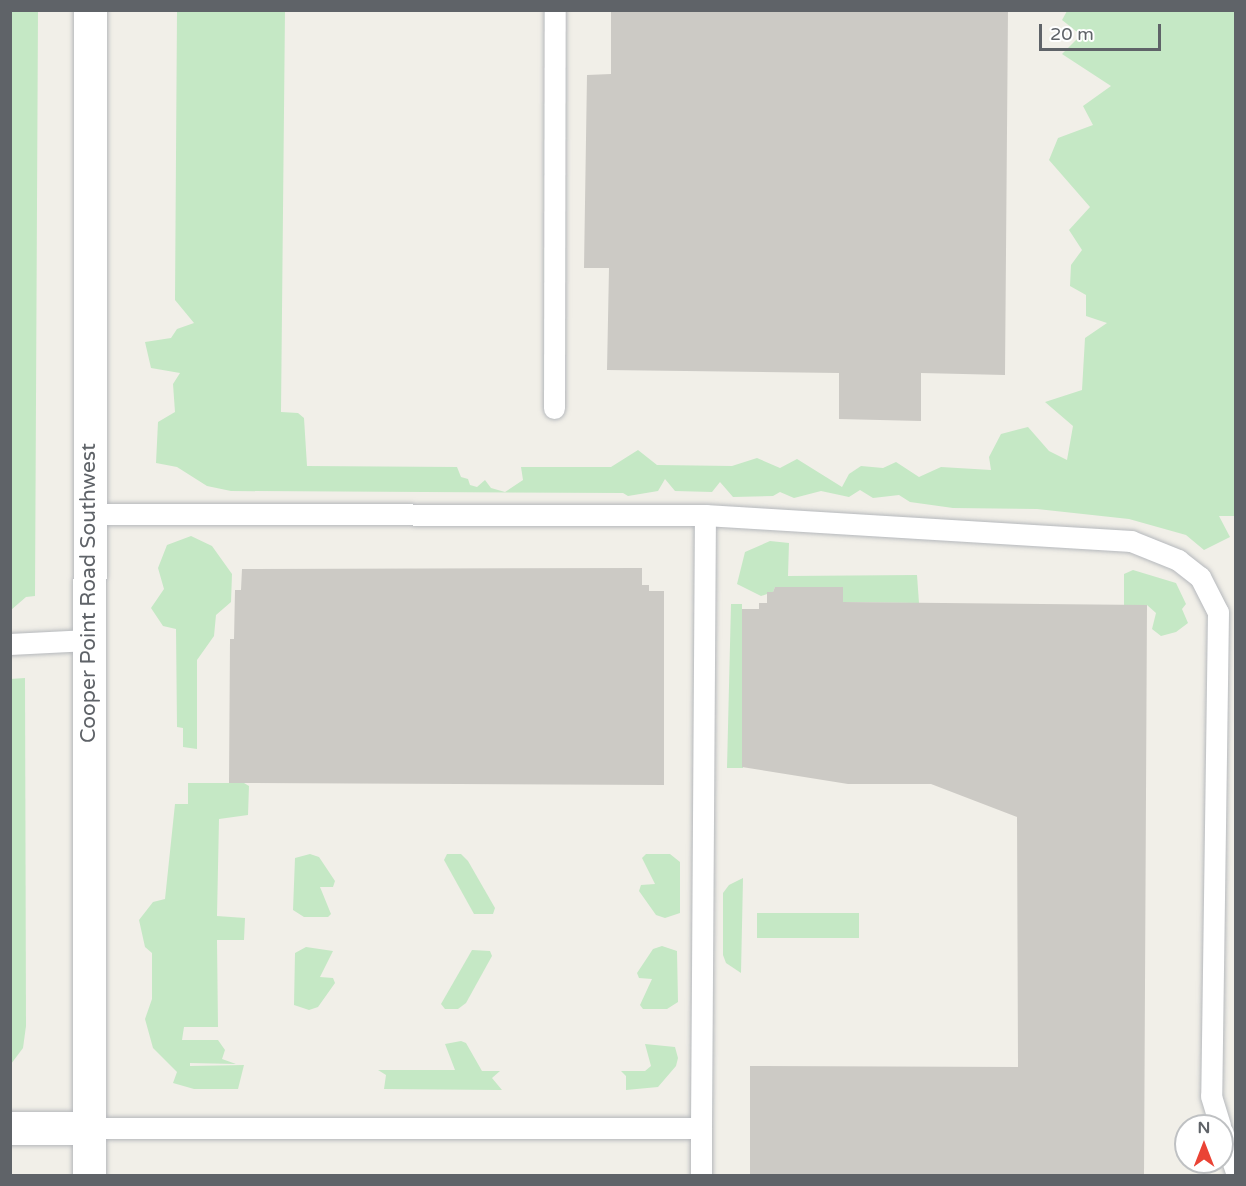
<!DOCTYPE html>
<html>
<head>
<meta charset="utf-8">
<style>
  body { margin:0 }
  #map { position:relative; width:1246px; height:1186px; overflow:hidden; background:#f1efe8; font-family:"Varela Round",sans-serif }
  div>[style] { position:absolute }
  .green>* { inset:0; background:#c5e8c5 }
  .building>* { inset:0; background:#cccac5 }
  .roads { filter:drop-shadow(0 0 2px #b5b8bc) drop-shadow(0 0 2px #b5b8bc) }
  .lane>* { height:21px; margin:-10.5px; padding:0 10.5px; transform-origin:10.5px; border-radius:10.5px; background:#fff }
  .street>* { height:33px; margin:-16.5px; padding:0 16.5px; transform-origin:16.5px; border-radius:16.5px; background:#fff }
  .secondary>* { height:33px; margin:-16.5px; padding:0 16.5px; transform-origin:16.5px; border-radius:16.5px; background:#fff }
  span { translate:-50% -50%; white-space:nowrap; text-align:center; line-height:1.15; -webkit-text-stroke:5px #fff; paint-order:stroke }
  .street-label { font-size:21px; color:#5f6368 }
  .frame { position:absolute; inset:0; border:12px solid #5f6368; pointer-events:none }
  .north { position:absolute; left:1174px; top:1114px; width:60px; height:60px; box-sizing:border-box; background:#fff; border:2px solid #bfc1c3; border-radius:50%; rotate:0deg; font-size:16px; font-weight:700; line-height:24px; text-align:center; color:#5f6368 }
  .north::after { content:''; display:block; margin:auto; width:21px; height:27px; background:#ea4335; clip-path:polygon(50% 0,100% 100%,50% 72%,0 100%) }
  .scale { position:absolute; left:1039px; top:24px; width:122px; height:27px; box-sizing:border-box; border:3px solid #5f6368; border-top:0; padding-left:8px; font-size:18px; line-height:21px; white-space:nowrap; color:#5f6368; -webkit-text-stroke:4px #fff; paint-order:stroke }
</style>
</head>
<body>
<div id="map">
  <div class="green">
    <div style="clip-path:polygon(38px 10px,35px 596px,26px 597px,11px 610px,10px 11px)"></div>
    <div style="clip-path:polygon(177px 11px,285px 11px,281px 412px,298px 413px,304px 418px,307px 466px,457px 467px,461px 477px,468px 479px,470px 485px,477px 487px,485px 480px,491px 488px,505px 492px,523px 480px,521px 467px,611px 467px,638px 450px,657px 465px,732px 466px,757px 458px,780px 468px,797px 459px,842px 487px,849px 474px,861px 466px,883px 468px,896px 462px,919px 477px,941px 467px,991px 470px,989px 457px,1001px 434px,1028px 427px,1049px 451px,1067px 460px,1073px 426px,1045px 402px,1082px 390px,1085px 338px,1107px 323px,1086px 316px,1086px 295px,1070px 286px,1071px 265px,1082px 250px,1069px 230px,1090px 207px,1049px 160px,1058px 138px,1093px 125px,1083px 106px,1111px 86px,1062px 54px,1081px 35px,1062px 20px,1067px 11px,1235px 11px,1236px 516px,1219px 516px,1230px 537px,1204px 550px,1186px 535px,1129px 519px,1037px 509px,953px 508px,910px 502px,899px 495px,873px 498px,860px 490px,849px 497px,821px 491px,794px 498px,780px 492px,773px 496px,733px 497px,720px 482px,712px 492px,675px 491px,665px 479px,658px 491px,628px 496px,623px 493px,231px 491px,207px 486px,177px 467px,156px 463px,158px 422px,175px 412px,173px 384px,180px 373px,151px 368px,145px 342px,171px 338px,177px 329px,194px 323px,175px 300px)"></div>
    <div style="clip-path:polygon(191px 536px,212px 546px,232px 574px,231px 602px,216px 615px,214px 636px,197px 660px,197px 749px,183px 747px,183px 728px,177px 727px,176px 629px,163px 626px,151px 608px,164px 589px,158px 568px,167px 545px)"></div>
    <div style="clip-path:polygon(770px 541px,789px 543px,788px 576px,917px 575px,919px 603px,843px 602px,843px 587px,775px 587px,773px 592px,761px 596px,737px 584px,745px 552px)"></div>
    <div style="clip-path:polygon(1133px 570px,1176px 583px,1186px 604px,1182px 609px,1188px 623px,1176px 632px,1161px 636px,1152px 629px,1156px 613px,1147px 605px,1124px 605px,1124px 574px)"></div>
    <div style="clip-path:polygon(731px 604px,742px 604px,743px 768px,727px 768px)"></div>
    <div style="clip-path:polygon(25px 678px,26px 1026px,23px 1048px,11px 1064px,10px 679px)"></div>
    <div style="clip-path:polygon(188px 783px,244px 783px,249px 786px,248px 815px,219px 819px,217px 916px,245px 918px,244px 940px,217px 940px,218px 1027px,184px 1027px,182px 1040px,218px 1040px,225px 1050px,222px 1059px,236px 1064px,190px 1063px,190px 1066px,244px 1065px,238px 1089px,194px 1089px,173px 1083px,177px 1072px,153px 1048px,145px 1019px,152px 999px,152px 953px,145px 947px,139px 920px,153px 902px,165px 899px,175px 804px,188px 804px)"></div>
    <div style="clip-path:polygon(310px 854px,319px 857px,335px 881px,333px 887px,320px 887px,331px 914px,328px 917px,304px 917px,293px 910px,295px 858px)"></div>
    <div style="clip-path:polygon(447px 854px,461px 854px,468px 861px,495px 908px,493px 914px,474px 914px,444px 860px)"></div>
    <div style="clip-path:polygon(646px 854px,670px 854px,680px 862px,680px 913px,665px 918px,656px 915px,639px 891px,641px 885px,655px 884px,642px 858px)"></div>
    <div style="clip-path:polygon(743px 878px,741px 973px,726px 963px,723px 955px,723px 893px,729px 885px)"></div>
    <div style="clip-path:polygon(757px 913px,859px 913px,859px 938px,757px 938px)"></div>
    <div style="clip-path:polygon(662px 946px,677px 951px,678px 1002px,667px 1009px,643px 1009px,640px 1005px,652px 979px,639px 978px,637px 973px,653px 949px)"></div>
    <div style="clip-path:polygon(306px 947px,333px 951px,320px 977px,333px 978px,335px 983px,318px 1007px,309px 1010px,294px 1005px,295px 953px)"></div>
    <div style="clip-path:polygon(472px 950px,490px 951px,492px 956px,466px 1003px,458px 1009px,445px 1009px,441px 1004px)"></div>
    <div style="clip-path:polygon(461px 1041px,466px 1043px,482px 1071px,500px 1071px,492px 1078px,502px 1090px,384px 1089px,386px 1075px,378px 1070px,455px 1070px,445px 1044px)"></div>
    <div style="clip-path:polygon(645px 1044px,675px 1047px,678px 1058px,676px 1066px,658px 1087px,626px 1090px,626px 1076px,621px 1071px,645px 1071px,651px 1066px)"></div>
  </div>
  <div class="building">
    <div style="clip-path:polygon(611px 10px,1008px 10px,1005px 375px,921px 373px,921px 421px,839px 419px,839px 373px,607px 370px,609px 268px,584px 268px,587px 75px,611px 74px)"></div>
    <div style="clip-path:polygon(642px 568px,642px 585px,649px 585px,649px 591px,664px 591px,664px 785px,229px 783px,230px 639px,234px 639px,235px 590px,241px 590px,242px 569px)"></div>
    <div style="clip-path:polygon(775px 587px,843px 587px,843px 602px,1147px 605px,1144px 1176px,750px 1176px,750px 1066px,1018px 1067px,1017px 817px,931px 784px,848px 784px,742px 767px,742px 609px,759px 609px,759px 603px,767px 603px,767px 592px,773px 592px)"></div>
  </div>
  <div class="roads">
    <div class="lane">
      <div style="left:554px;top:408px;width:398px;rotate:-89.9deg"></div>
      <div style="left:89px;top:514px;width:616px;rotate:0.09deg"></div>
      <div style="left:705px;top:515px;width:427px;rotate:3.5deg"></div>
      <div style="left:1131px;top:541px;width:51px;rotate:22deg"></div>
      <div style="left:1178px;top:560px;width:28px;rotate:38deg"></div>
      <div style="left:1200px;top:577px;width:39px;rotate:63deg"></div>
      <div style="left:1218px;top:612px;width:484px;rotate:90.8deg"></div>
      <div style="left:1211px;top:1096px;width:31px;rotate:73deg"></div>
      <div style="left:10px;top:644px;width:78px;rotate:-2.9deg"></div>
      <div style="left:89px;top:1128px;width:612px"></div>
      <div style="left:701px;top:1128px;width:613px;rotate:-89.63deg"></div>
      <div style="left:701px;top:1128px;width:48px;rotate:90deg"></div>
      <div style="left:1222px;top:1131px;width:43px;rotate:71.1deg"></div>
    </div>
    <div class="street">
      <div style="left:10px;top:1128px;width:79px"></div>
    </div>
    <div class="secondary">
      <div style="left:89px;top:1176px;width:1166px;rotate:-89.95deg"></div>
    </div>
  </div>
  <div class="street-label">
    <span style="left:89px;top:593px;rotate:-90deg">Cooper Point Road Southwest</span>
  </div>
  <div class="frame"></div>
  <div class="north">N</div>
  <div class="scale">20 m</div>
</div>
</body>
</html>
